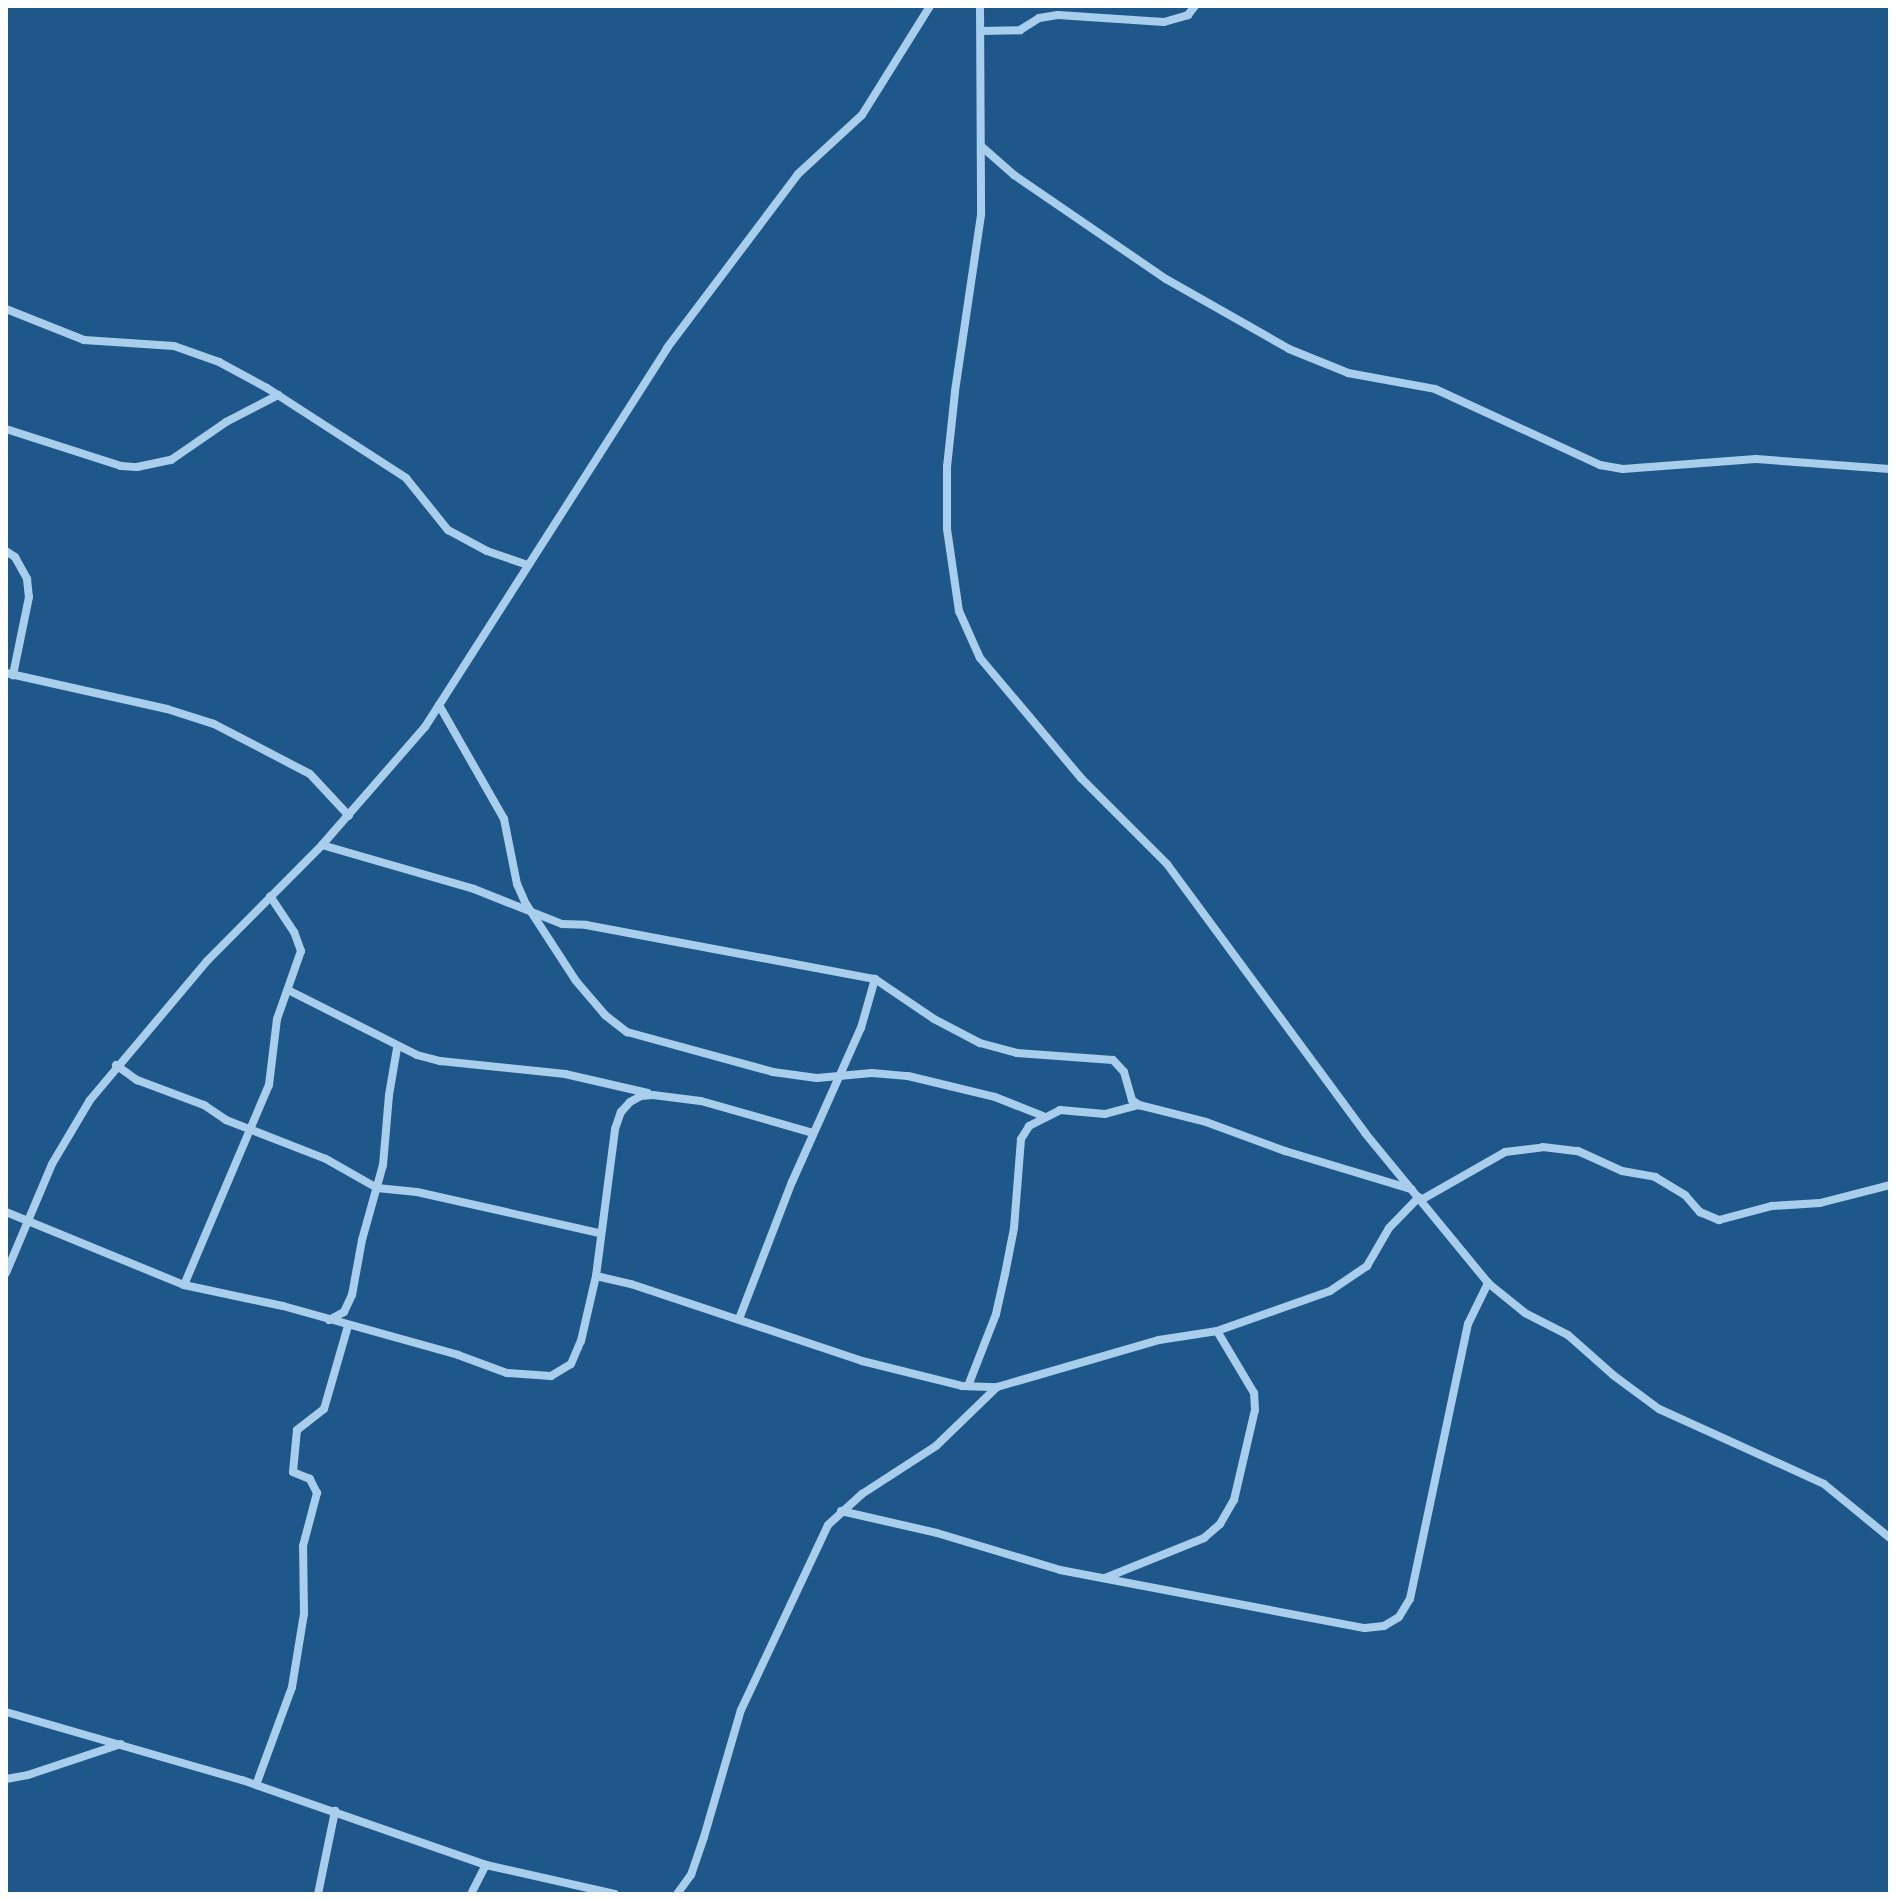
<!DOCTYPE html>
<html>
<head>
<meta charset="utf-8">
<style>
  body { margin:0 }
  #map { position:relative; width:1896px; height:1900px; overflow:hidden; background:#1e588a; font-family:"Open Sans",sans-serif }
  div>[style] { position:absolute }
  .minor>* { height:8px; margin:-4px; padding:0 4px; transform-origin:4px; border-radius:4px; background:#a9ceec }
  span { translate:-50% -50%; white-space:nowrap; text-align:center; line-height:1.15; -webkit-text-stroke:8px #1e588a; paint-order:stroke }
  .frame { position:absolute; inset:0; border:8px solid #fff; pointer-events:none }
</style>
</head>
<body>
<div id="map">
  <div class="minor">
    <div style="left:980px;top:6px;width:209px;rotate:89.7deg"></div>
    <div style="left:981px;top:215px;width:179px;rotate:98.4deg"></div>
    <div style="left:955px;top:392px;width:75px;rotate:96.1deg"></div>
    <div style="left:947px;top:467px;width:62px;rotate:90deg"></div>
    <div style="left:947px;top:529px;width:83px;rotate:81.7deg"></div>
    <div style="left:959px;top:611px;width:51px;rotate:65.9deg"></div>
    <div style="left:980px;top:658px;width:157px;rotate:49.9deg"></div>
    <div style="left:1081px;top:778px;width:122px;rotate:45deg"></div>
    <div style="left:1167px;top:864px;width:334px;rotate:53.6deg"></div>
    <div style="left:1365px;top:1133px;width:194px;rotate:50.6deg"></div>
    <div style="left:1488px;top:1283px;width:48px;rotate:39deg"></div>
    <div style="left:1525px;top:1313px;width:48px;rotate:27.1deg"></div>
    <div style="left:1568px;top:1335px;width:60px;rotate:41.6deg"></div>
    <div style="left:1613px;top:1375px;width:57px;rotate:36.5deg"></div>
    <div style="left:1659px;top:1409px;width:181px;rotate:24.4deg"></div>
    <div style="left:1824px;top:1484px;width:85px;rotate:39.3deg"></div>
    <div style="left:981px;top:31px;width:39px;rotate:-1deg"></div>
    <div style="left:1020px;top:30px;width:22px;rotate:-32deg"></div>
    <div style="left:1039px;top:18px;width:19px;rotate:-9deg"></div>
    <div style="left:1058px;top:15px;width:106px;rotate:3.8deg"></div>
    <div style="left:1164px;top:22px;width:25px;rotate:-16deg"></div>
    <div style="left:1188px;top:15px;width:11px;rotate:-52deg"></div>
    <div style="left:981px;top:146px;width:44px;rotate:41.3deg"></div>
    <div style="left:1014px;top:175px;width:184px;rotate:34.4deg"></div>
    <div style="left:1166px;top:279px;width:142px;rotate:29.6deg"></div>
    <div style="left:1289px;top:349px;width:64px;rotate:22.1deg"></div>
    <div style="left:1348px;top:373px;width:88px;rotate:10.4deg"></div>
    <div style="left:1435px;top:389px;width:182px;rotate:24.7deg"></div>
    <div style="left:1600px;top:465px;width:23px;rotate:10deg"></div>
    <div style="left:1623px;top:469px;width:133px;rotate:-4.3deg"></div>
    <div style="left:1756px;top:459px;width:134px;rotate:4.3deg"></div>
    <div style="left:6px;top:309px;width:84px;rotate:21.7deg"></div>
    <div style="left:84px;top:340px;width:90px;rotate:3.8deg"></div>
    <div style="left:174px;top:346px;width:48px;rotate:19.6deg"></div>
    <div style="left:219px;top:362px;width:55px;rotate:28.4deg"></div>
    <div style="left:267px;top:388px;width:166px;rotate:32.9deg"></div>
    <div style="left:406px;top:478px;width:67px;rotate:51.1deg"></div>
    <div style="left:448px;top:530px;width:44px;rotate:28.3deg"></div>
    <div style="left:487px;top:551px;width:43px;rotate:18.9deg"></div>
    <div style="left:6px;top:429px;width:121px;rotate:17.8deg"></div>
    <div style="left:121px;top:466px;width:16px;rotate:4deg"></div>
    <div style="left:137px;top:467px;width:35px;rotate:-12deg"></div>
    <div style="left:171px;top:460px;width:67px;rotate:-34.6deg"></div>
    <div style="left:226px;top:422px;width:59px;rotate:-27.4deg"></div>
    <div style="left:6px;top:551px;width:11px;rotate:34deg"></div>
    <div style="left:15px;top:557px;width:25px;rotate:61deg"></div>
    <div style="left:27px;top:579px;width:18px;rotate:84deg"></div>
    <div style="left:29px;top:597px;width:80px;rotate:101.6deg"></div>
    <div style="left:6px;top:673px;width:165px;rotate:12.6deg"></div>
    <div style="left:167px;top:709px;width:49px;rotate:17.7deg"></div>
    <div style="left:214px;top:724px;width:108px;rotate:27.5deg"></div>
    <div style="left:310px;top:774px;width:57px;rotate:47.1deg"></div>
    <div style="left:439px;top:705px;width:131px;rotate:60.3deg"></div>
    <div style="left:504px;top:819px;width:66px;rotate:78.7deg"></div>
    <div style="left:517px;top:884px;width:22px;rotate:66deg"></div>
    <div style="left:526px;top:904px;width:92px;rotate:57deg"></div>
    <div style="left:576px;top:981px;width:45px;rotate:49.5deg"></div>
    <div style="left:605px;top:1015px;width:28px;rotate:38deg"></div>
    <div style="left:627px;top:1032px;width:151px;rotate:15.3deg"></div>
    <div style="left:773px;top:1072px;width:44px;rotate:7.8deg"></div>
    <div style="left:817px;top:1078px;width:55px;rotate:-5.2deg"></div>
    <div style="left:872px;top:1073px;width:36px;rotate:5deg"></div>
    <div style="left:908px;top:1076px;width:89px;rotate:13.6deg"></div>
    <div style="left:995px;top:1097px;width:52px;rotate:21.6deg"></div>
    <div style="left:322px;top:845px;width:158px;rotate:16.1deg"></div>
    <div style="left:474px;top:889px;width:95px;rotate:21.7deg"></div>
    <div style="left:562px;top:924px;width:24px;rotate:2deg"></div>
    <div style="left:586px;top:925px;width:294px;rotate:10.6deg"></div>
    <div style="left:875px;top:979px;width:71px;rotate:34.1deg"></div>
    <div style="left:934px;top:1019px;width:52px;rotate:27.6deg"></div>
    <div style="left:980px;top:1043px;width:38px;rotate:15deg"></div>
    <div style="left:1017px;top:1053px;width:96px;rotate:4.2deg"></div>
    <div style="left:1113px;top:1060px;width:16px;rotate:47deg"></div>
    <div style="left:1124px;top:1072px;width:29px;rotate:74deg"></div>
    <div style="left:1132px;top:1100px;width:9px;rotate:36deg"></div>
    <div style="left:1139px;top:1105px;width:69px;rotate:14.2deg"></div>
    <div style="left:1206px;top:1122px;width:84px;rotate:20.2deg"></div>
    <div style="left:1285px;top:1151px;width:132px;rotate:16.8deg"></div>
    <div style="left:288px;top:990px;width:144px;rotate:26.7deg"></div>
    <div style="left:417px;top:1055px;width:24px;rotate:15deg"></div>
    <div style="left:440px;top:1061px;width:126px;rotate:5.9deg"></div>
    <div style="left:565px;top:1074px;width:85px;rotate:12.9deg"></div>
    <div style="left:116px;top:1065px;width:26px;rotate:36deg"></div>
    <div style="left:137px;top:1080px;width:72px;rotate:20.5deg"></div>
    <div style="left:204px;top:1105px;width:27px;rotate:34deg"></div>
    <div style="left:226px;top:1120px;width:107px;rotate:21.3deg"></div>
    <div style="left:326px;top:1159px;width:59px;rotate:29.6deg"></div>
    <div style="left:377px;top:1188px;width:40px;rotate:5.7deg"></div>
    <div style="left:417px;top:1192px;width:187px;rotate:12.7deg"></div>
    <div style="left:1421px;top:1200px;width:97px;rotate:-29.7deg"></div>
    <div style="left:1505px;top:1152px;width:38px;rotate:-7deg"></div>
    <div style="left:1543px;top:1147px;width:35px;rotate:7deg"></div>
    <div style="left:1578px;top:1151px;width:48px;rotate:24.4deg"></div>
    <div style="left:1622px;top:1171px;width:34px;rotate:10deg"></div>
    <div style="left:1655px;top:1177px;width:35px;rotate:31deg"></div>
    <div style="left:1685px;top:1195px;width:23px;rotate:49deg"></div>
    <div style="left:1700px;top:1212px;width:21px;rotate:23deg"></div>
    <div style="left:1719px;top:1220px;width:55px;rotate:-14.8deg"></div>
    <div style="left:1772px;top:1206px;width:48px;rotate:-3.6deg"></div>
    <div style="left:1820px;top:1203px;width:72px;rotate:-14.4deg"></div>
    <div style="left:6px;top:1212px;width:192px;rotate:22.3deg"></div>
    <div style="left:184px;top:1285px;width:101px;rotate:12deg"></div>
    <div style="left:283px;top:1306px;width:182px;rotate:15.6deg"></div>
    <div style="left:458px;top:1355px;width:52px;rotate:20.2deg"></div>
    <div style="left:507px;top:1373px;width:44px;rotate:3.9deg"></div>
    <div style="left:551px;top:1376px;width:23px;rotate:-31deg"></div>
    <div style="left:571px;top:1364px;width:25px;rotate:-67deg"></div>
    <div style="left:581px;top:1341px;width:67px;rotate:-77deg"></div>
    <div style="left:596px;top:1276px;width:148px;rotate:-82.6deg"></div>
    <div style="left:615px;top:1129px;width:18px;rotate:-71deg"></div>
    <div style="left:621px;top:1112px;width:13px;rotate:-48deg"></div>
    <div style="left:630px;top:1102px;width:13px;rotate:-29deg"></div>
    <div style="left:641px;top:1096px;width:12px;rotate:-5deg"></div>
    <div style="left:653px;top:1095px;width:48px;rotate:7.1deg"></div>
    <div style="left:701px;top:1101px;width:116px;rotate:15.9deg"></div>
    <div style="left:6px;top:1273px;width:118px;rotate:-67.1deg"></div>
    <div style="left:52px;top:1164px;width:74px;rotate:-59.3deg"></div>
    <div style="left:90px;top:1100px;width:182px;rotate:-49.9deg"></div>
    <div style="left:207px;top:961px;width:163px;rotate:-45.2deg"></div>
    <div style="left:322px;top:845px;width:157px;rotate:-48.9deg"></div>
    <div style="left:425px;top:727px;width:450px;rotate:-57.4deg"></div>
    <div style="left:667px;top:348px;width:218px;rotate:-53deg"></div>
    <div style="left:798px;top:174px;width:87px;rotate:-42.7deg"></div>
    <div style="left:862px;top:115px;width:128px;rotate:-58deg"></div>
    <div style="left:596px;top:1276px;width:36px;rotate:13deg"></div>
    <div style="left:631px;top:1284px;width:243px;rotate:18.4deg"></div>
    <div style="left:862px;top:1361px;width:103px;rotate:14deg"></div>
    <div style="left:962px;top:1386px;width:35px;rotate:2deg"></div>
    <div style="left:997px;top:1387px;width:169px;rotate:-16.2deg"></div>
    <div style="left:1159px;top:1340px;width:59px;rotate:-8.8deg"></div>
    <div style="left:1217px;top:1331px;width:120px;rotate:-19.5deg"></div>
    <div style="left:1330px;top:1291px;width:45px;rotate:-34deg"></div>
    <div style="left:1367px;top:1266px;width:44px;rotate:-59.9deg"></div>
    <div style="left:1389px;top:1228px;width:43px;rotate:-45.9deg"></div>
    <div style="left:184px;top:1285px;width:217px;rotate:-67deg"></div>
    <div style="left:269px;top:1085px;width:66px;rotate:-83.1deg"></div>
    <div style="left:277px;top:1019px;width:72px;rotate:-70.6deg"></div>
    <div style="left:301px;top:951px;width:20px;rotate:-110deg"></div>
    <div style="left:294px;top:932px;width:43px;rotate:-123.7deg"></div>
    <div style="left:739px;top:1319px;width:147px;rotate:-68.9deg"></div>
    <div style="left:792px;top:1182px;width:169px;rotate:-65.9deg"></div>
    <div style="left:861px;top:1028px;width:51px;rotate:-74.1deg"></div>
    <div style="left:329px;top:1320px;width:17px;rotate:-28deg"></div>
    <div style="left:344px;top:1312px;width:19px;rotate:-65deg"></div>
    <div style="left:352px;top:1295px;width:56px;rotate:-79.7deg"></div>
    <div style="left:362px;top:1240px;width:78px;rotate:-74.4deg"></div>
    <div style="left:383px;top:1165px;width:70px;rotate:-85.1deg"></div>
    <div style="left:389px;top:1095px;width:48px;rotate:-80.3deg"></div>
    <div style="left:968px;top:1386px;width:77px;rotate:-68.7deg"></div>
    <div style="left:996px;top:1314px;width:41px;rotate:-77.3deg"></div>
    <div style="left:1005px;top:1274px;width:47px;rotate:-78.9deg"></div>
    <div style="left:1014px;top:1228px;width:89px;rotate:-85.5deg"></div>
    <div style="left:1021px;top:1139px;width:15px;rotate:-58deg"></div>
    <div style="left:1029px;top:1126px;width:35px;rotate:-27deg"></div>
    <div style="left:1060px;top:1110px;width:45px;rotate:5.1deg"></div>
    <div style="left:1105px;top:1114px;width:35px;rotate:-15deg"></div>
    <div style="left:841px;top:1511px;width:98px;rotate:12.9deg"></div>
    <div style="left:937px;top:1533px;width:128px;rotate:16.7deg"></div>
    <div style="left:1060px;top:1570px;width:310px;rotate:10.8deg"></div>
    <div style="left:1365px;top:1628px;width:19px;rotate:-6deg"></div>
    <div style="left:1384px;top:1626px;width:17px;rotate:-31deg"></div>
    <div style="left:1399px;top:1617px;width:21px;rotate:-59deg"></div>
    <div style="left:1410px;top:1599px;width:281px;rotate:-78.1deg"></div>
    <div style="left:1468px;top:1324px;width:46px;rotate:-64deg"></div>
    <div style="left:1105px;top:1578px;width:107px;rotate:-22deg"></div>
    <div style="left:1204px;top:1538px;width:21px;rotate:-41deg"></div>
    <div style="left:1220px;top:1524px;width:28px;rotate:-60deg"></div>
    <div style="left:1234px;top:1500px;width:92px;rotate:-76.9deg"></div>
    <div style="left:1255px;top:1410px;width:17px;rotate:-93deg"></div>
    <div style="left:1254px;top:1393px;width:72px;rotate:-120.8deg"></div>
    <div style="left:6px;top:1712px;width:246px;rotate:16.1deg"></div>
    <div style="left:242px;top:1780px;width:258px;rotate:19.2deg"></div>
    <div style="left:486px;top:1865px;width:132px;rotate:12.7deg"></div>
    <div style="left:6px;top:1779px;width:22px;rotate:-10deg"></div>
    <div style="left:28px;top:1775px;width:98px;rotate:-18.4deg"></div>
    <div style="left:256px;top:1785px;width:104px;rotate:-69.8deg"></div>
    <div style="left:292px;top:1687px;width:74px;rotate:-80.7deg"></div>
    <div style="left:304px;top:1614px;width:68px;rotate:-90.8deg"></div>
    <div style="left:303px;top:1546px;width:55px;rotate:-75.2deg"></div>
    <div style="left:317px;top:1493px;width:16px;rotate:-117deg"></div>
    <div style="left:310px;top:1479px;width:18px;rotate:-158deg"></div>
    <div style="left:293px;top:1472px;width:42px;rotate:-84.6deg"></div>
    <div style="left:297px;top:1430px;width:34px;rotate:-38deg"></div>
    <div style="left:324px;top:1409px;width:86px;rotate:-73.9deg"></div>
    <div style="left:318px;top:1894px;width:85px;rotate:-78.4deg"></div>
    <div style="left:471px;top:1894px;width:33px;rotate:-63deg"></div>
    <div style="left:677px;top:1894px;width:24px;rotate:-54deg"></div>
    <div style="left:691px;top:1875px;width:40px;rotate:-71.1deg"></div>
    <div style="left:704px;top:1837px;width:132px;rotate:-73.8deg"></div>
    <div style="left:741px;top:1710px;width:204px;rotate:-64.8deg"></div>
    <div style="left:828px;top:1525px;width:46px;rotate:-42.4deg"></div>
    <div style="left:862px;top:1494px;width:88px;rotate:-33deg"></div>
    <div style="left:936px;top:1446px;width:85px;rotate:-44deg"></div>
  </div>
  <div class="frame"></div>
</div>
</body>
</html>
